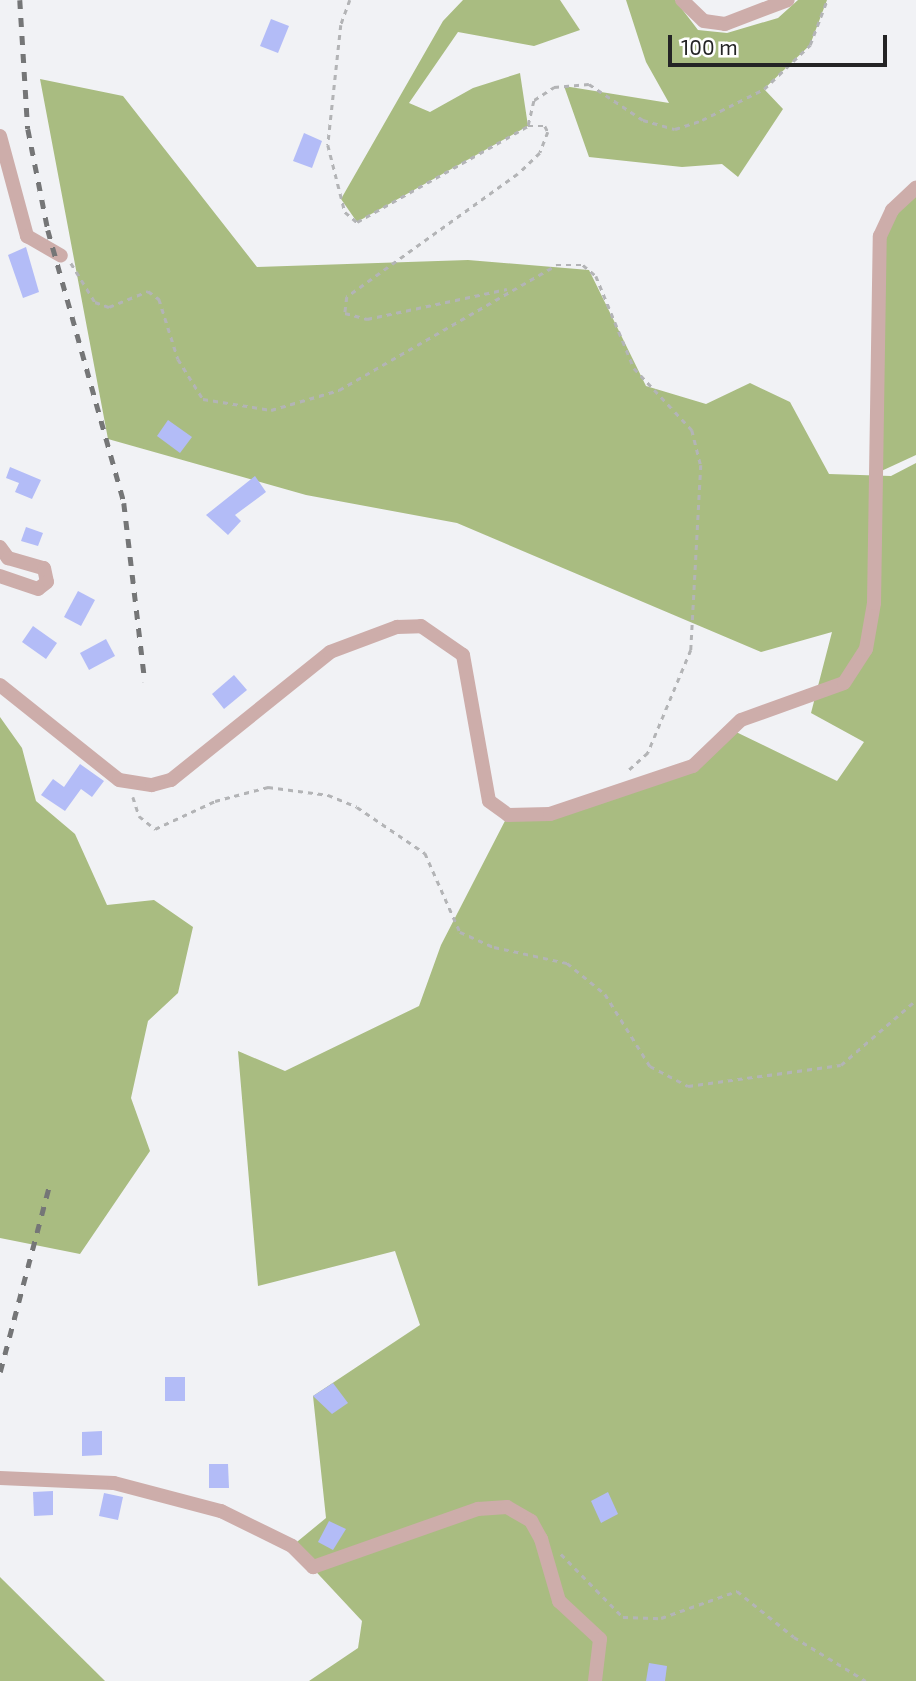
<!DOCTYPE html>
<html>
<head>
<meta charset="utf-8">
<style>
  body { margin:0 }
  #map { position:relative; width:916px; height:1681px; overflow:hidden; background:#f1f2f5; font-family:"Exo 2",sans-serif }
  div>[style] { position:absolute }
  .forest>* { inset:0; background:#a9bc81 }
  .building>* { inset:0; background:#b3bcf7 }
  .path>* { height:2.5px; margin-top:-1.25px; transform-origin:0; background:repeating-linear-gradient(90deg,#b3b4b6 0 5px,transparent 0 10px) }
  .street>* { height:14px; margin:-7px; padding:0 7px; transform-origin:7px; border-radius:7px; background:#cdadaa }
  .rail>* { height:4.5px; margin-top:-2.25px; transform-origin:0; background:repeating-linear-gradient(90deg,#757677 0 9px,transparent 0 18px) }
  span { translate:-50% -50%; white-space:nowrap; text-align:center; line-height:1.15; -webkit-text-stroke:5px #fff; paint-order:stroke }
  .scale { position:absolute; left:668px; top:35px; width:219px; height:32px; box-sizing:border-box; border:4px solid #242425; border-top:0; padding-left:9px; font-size:21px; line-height:24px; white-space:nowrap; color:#242425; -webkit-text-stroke:5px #fff; paint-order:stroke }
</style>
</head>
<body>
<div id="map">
  <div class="forest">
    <div style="clip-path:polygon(463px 0,560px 0,580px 30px,534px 46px,458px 32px,409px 103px,430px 112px,473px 88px,520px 73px,528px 126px,357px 222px,341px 199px,443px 21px)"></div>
    <div style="clip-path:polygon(626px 0,675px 0,698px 30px,727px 33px,778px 18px,798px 0,827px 0,810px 45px,764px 89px,783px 109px,738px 177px,722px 164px,682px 167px,589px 157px,564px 86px,669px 103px,646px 62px)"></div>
    <div style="clip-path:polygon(40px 79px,123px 96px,257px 267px,468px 260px,589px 270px,646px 386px,706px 404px,750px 383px,790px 402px,829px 474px,891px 476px,916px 463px,916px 1681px,309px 1681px,358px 1648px,362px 1621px,292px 1546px,326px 1518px,313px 1396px,420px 1325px,395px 1251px,258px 1286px,238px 1051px,285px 1071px,419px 1006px,441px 945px,508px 815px,569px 812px,693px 766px,734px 731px,837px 781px,864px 742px,811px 713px,832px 632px,761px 652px,457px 523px,306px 495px,108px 439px)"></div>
    <div style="clip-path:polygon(916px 191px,916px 455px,877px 473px,880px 236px)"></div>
    <div style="clip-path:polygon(0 717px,22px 748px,36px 801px,75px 834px,107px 905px,154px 900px,193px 927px,178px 993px,148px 1021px,131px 1098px,150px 1151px,80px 1254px,0 1238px)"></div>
    <div style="clip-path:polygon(0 1577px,105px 1681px,0 1681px)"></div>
  </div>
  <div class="building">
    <div style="clip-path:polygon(271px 19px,289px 26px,278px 53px,260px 46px)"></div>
    <div style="clip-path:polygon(304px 133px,322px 141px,312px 168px,293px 161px)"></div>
    <div style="clip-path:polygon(26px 247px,39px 292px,23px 298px,8px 255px)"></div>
    <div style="clip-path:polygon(168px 420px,192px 437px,180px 453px,157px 436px)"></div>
    <div style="clip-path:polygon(10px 467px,41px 480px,32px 499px,15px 492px,19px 483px,6px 478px)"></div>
    <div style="clip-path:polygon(255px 476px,266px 492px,235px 515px,241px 521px,228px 535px,206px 515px)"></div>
    <div style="clip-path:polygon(26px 527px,43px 533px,38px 546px,21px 541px)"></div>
    <div style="clip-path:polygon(78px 591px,95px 600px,81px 626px,64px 617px)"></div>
    <div style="clip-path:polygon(33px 626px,57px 643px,46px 659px,22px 642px)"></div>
    <div style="clip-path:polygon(106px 639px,115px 656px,89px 670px,80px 653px)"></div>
    <div style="clip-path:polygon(234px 675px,247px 690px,224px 709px,212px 694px)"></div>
    <div style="clip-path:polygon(80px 764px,104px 781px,92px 797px,81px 789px,65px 811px,41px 795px,53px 779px,64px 787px)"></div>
    <div style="clip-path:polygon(165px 1377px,185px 1377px,185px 1401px,165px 1401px)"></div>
    <div style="clip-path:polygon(333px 1383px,348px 1403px,332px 1414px,313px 1396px)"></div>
    <div style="clip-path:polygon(102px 1431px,102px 1455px,82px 1456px,82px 1432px)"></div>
    <div style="clip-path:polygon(209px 1464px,228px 1464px,229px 1488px,209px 1488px)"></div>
    <div style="clip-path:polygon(53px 1491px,53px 1515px,34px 1516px,33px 1492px)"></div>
    <div style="clip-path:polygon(608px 1492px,618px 1514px,601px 1523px,591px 1501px)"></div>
    <div style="clip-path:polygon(104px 1493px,123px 1497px,118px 1520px,99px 1516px)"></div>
    <div style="clip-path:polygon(329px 1521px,346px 1529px,333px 1550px,318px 1542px)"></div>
    <div style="clip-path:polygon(649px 1663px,667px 1666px,665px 1681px,646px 1681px)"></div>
  </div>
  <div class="path">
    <div style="left:350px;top:0;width:27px;rotate:110deg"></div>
    <div style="left:341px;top:25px;width:121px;rotate:96.2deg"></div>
    <div style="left:328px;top:145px;width:69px;rotate:75.8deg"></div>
    <div style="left:345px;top:212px;width:16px;rotate:40deg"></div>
    <div style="left:357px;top:222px;width:196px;rotate:-29.3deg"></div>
    <div style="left:528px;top:126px;width:17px"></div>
    <div style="left:545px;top:126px;width:7px;rotate:63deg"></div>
    <div style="left:548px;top:132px;width:22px;rotate:111deg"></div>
    <div style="left:540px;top:153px;width:30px;rotate:136deg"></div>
    <div style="left:518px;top:174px;width:211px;rotate:144.3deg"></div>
    <div style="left:347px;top:297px;width:16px;rotate:97deg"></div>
    <div style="left:345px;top:313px;width:23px;rotate:15deg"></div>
    <div style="left:367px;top:319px;width:143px;rotate:-12.1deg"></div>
    <div style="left:528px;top:125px;width:26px;rotate:-77deg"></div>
    <div style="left:534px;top:100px;width:24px;rotate:-33deg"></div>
    <div style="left:554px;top:87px;width:35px;rotate:-5deg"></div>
    <div style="left:589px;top:84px;width:65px;rotate:33.7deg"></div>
    <div style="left:643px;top:120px;width:33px;rotate:16deg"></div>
    <div style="left:675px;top:129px;width:28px;rotate:-18deg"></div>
    <div style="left:702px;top:120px;width:69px;rotate:-26.6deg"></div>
    <div style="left:764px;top:89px;width:64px;rotate:-43.7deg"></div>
    <div style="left:810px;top:45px;width:48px;rotate:-69.3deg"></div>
    <div style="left:71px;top:263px;width:46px;rotate:58.4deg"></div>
    <div style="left:95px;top:302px;width:15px;rotate:20deg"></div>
    <div style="left:109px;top:307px;width:42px;rotate:-22.3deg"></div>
    <div style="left:148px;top:291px;width:14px;rotate:36deg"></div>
    <div style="left:159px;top:299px;width:63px;rotate:72.4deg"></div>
    <div style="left:178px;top:359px;width:47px;rotate:58deg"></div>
    <div style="left:203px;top:399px;width:69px;rotate:9.2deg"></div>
    <div style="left:271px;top:410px;width:71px;rotate:-16.4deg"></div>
    <div style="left:339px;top:390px;width:250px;rotate:-29.9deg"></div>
    <div style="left:556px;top:265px;width:27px"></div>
    <div style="left:583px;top:265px;width:17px;rotate:40deg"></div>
    <div style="left:596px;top:276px;width:100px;rotate:67.6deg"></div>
    <div style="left:634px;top:368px;width:85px;rotate:46.9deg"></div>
    <div style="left:692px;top:430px;width:36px;rotate:76deg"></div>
    <div style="left:701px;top:465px;width:185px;rotate:93.1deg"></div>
    <div style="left:691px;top:650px;width:112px;rotate:112.7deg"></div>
    <div style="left:648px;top:753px;width:28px;rotate:138deg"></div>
    <div style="left:133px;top:797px;width:20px;rotate:72deg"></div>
    <div style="left:139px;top:816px;width:21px;rotate:39deg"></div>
    <div style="left:155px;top:829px;width:66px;rotate:-25deg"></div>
    <div style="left:215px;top:801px;width:55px;rotate:-14.8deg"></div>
    <div style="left:268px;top:787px;width:61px;rotate:7.6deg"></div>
    <div style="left:328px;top:795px;width:31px;rotate:22deg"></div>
    <div style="left:357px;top:807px;width:82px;rotate:34.1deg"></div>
    <div style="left:425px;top:853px;width:86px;rotate:66.1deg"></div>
    <div style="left:460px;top:932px;width:37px;rotate:24deg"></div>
    <div style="left:494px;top:947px;width:75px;rotate:12.4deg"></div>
    <div style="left:567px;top:963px;width:49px;rotate:39.2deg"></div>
    <div style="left:605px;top:994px;width:85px;rotate:58deg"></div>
    <div style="left:650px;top:1066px;width:43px;rotate:27.8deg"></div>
    <div style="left:688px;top:1086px;width:154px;rotate:-7.8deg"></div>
    <div style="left:841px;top:1065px;width:99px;rotate:-40.9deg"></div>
    <div style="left:561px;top:1554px;width:88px;rotate:45.5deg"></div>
    <div style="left:623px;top:1617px;width:38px;rotate:2deg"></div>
    <div style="left:661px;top:1618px;width:81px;rotate:-19.6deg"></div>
    <div style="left:737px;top:1591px;width:73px;rotate:38.9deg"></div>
    <div style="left:794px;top:1637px;width:84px;rotate:31.4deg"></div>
  </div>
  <div class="street">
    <div style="left:682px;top:0;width:30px;rotate:44deg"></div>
    <div style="left:704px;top:21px;width:21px;rotate:8deg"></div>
    <div style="left:725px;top:24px;width:67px;rotate:-20.9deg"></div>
    <div style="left:0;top:136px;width:104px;rotate:74.9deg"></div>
    <div style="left:27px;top:236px;width:39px;rotate:30deg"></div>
    <div style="left:0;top:547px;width:14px;rotate:54deg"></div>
    <div style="left:8px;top:558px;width:37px;rotate:16deg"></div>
    <div style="left:44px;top:568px;width:14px;rotate:78deg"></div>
    <div style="left:47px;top:582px;width:11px;rotate:142deg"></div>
    <div style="left:38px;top:589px;width:40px;rotate:-161.1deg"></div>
    <div style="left:0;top:685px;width:152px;rotate:38.6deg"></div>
    <div style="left:119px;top:780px;width:33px;rotate:9deg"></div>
    <div style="left:152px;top:785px;width:20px;rotate:-15deg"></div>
    <div style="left:171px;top:780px;width:204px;rotate:-38.8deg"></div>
    <div style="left:330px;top:652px;width:72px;rotate:-20.5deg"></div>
    <div style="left:397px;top:627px;width:24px;rotate:-2deg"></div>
    <div style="left:421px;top:626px;width:51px;rotate:34.6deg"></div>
    <div style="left:463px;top:655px;width:148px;rotate:79.9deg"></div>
    <div style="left:489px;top:801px;width:24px;rotate:36deg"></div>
    <div style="left:508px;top:815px;width:42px;rotate:-1.4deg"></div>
    <div style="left:550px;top:814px;width:151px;rotate:-18.6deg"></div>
    <div style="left:693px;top:766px;width:66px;rotate:-43.8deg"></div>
    <div style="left:741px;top:720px;width:109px;rotate:-19.8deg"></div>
    <div style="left:844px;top:683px;width:40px;rotate:-57.1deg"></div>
    <div style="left:866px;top:649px;width:47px;rotate:-80.1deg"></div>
    <div style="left:874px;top:603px;width:367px;rotate:-89.1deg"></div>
    <div style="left:880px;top:236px;width:29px;rotate:-65deg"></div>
    <div style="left:892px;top:210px;width:33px;rotate:-43deg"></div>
    <div style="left:0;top:1478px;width:114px;rotate:2.5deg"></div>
    <div style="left:114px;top:1483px;width:111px;rotate:14.7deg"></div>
    <div style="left:221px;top:1511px;width:79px;rotate:26.2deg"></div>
    <div style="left:292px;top:1546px;width:30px;rotate:45deg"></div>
    <div style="left:313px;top:1567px;width:175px;rotate:-19.4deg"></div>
    <div style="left:478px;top:1509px;width:29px;rotate:-4deg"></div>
    <div style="left:507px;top:1507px;width:28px;rotate:30deg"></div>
    <div style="left:531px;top:1521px;width:21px;rotate:61deg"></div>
    <div style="left:541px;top:1539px;width:65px;rotate:73.8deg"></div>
    <div style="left:559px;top:1601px;width:56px;rotate:42.8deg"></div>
    <div style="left:600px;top:1639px;width:42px;rotate:96.8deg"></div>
  </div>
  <div class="rail">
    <div style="left:20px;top:0;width:129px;rotate:86.5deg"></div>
    <div style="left:28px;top:129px;width:103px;rotate:78.8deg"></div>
    <div style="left:48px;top:230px;width:283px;rotate:74.4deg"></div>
    <div style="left:124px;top:503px;width:180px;rotate:83.3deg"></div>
    <div style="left:0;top:1372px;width:192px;rotate:-75.2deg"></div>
  </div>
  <div class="scale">100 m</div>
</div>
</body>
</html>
